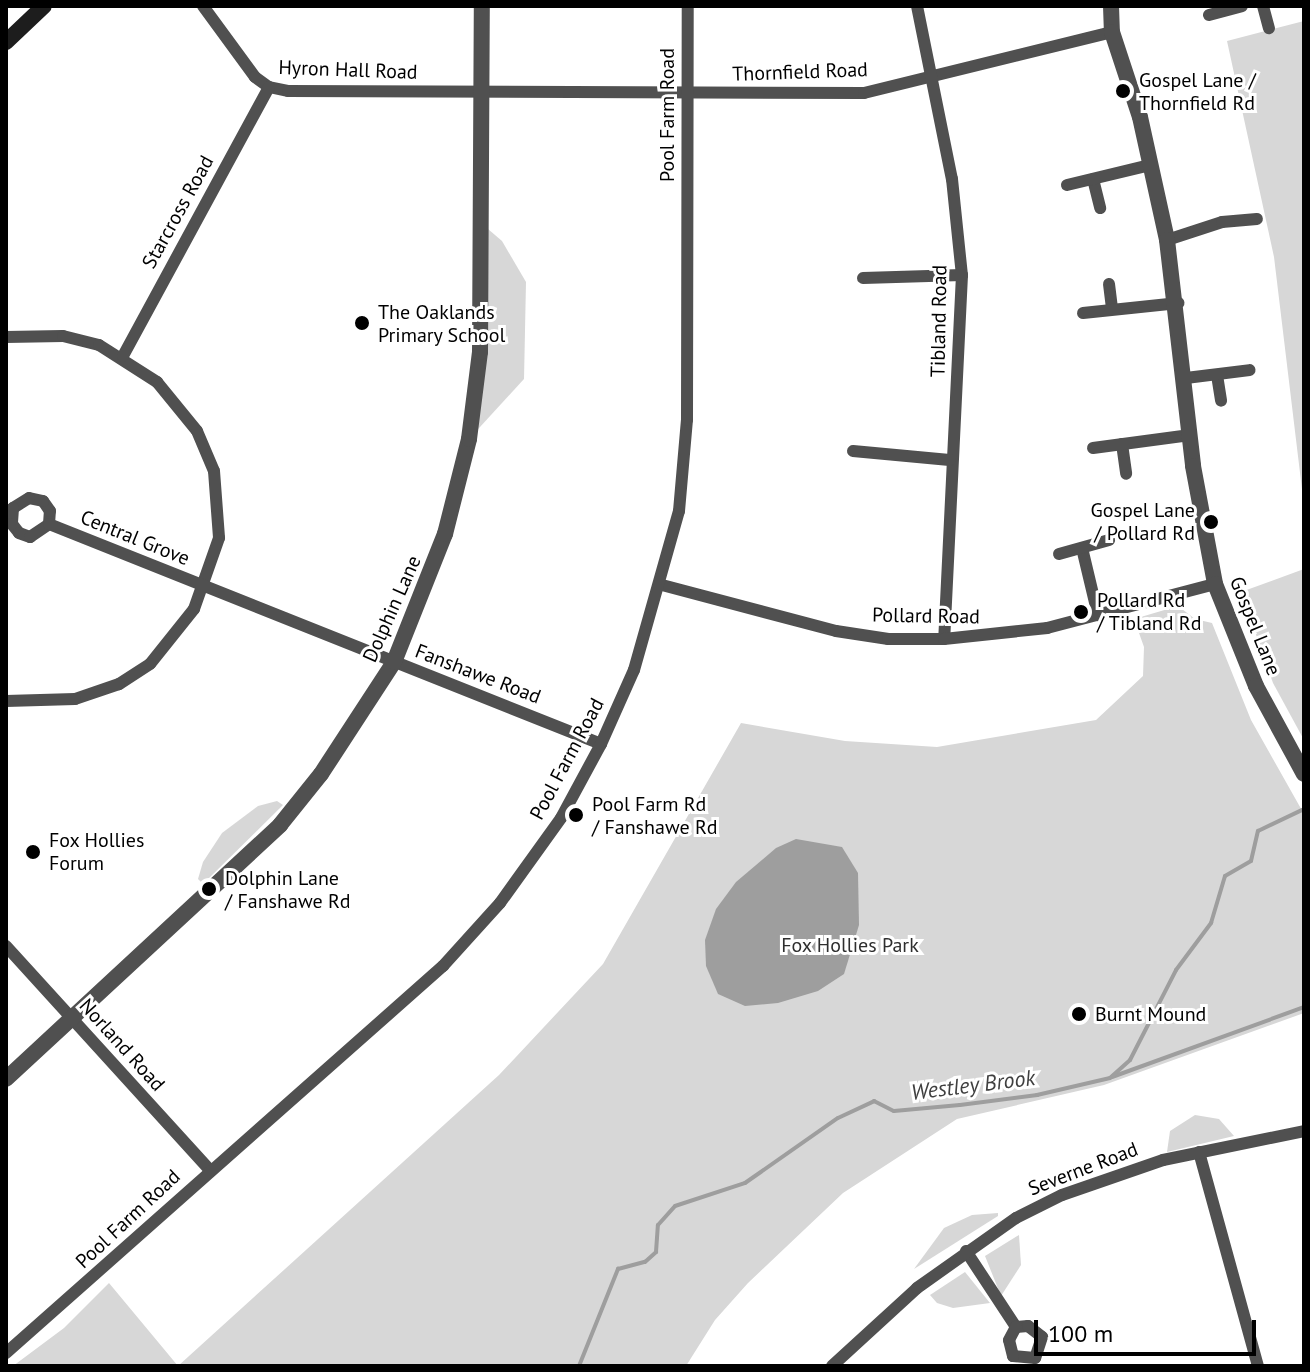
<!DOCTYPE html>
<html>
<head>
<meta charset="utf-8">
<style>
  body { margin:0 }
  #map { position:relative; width:1310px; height:1372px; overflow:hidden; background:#fff; font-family:"PT Sans",sans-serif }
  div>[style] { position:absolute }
  .green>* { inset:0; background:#d7d7d7 }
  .water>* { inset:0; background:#9e9e9e }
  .stream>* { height:4px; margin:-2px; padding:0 2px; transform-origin:2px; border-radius:2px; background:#9e9e9e }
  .minor>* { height:12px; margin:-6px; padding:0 6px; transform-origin:6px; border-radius:6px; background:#505050 }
  .tertiary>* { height:16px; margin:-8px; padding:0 8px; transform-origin:8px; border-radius:8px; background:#505050 }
  .secondary>* { height:16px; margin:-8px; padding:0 8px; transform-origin:8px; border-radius:8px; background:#1d1d1d }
  .dots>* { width:22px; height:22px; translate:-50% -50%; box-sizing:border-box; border:4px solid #fff; border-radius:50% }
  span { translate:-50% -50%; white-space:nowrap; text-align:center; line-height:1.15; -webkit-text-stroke:6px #fff; paint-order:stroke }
  .street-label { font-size:20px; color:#000 }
  .poi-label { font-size:20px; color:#000 }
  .left { translate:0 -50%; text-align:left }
  .right { translate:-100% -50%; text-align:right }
  .park-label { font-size:20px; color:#2e2e2e }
  .water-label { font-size:22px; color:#3f3f3f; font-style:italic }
  .frame { position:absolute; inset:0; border:8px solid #000; pointer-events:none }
  .scale { position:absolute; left:1034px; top:1320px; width:222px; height:36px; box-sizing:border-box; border:4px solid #000; border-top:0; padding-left:10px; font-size:24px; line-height:28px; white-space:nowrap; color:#000; -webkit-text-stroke:6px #fff; paint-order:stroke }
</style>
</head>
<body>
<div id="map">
  <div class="green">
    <div style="clip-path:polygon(1304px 21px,1304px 506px,1274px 257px,1227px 41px)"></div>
    <div style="clip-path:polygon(481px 223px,502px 241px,526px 282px,524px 379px,469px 439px)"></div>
    <div style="clip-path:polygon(1304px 569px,1304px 740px,1273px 683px,1241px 592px)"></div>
    <div style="clip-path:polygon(1178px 606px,1195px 619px,1212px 623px,1251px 720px,1304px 814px,1304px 1013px,1104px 1085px,957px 1119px,843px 1193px,748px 1283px,715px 1320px,686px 1366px,13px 1366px,64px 1328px,109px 1283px,178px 1366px,499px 1075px,603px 964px,741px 723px,845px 741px,937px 747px,1096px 720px,1143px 676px,1144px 647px,1134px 619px)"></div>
    <div style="clip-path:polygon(277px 801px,283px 805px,203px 884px,198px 879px,203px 862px,222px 833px,258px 806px)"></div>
    <div style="clip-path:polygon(1195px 1115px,1219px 1119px,1234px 1136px,1167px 1152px,1170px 1131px)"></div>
    <div style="clip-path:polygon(998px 1213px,998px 1216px,914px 1269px,944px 1228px,972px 1215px)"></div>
    <div style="clip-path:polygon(1019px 1235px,1021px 1265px,1001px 1296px,985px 1256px)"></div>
    <div style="clip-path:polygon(965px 1272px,990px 1303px,953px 1308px,937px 1303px,930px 1295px)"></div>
  </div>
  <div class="water">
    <div style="clip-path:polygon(796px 839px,842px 847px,858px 873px,859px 925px,844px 974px,818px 991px,778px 1003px,745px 1006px,718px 994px,706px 966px,705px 940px,716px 909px,736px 882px,776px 848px)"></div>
  </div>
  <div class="stream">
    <div style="left:1112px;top:1077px;width:204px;rotate:-20deg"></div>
    <div style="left:579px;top:1366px;width:105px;rotate:-68.1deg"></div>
    <div style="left:618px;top:1269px;width:28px;rotate:-15deg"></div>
    <div style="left:645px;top:1262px;width:15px;rotate:-42deg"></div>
    <div style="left:656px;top:1252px;width:27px;rotate:-86deg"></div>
    <div style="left:658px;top:1225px;width:25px;rotate:-48deg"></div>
    <div style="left:675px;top:1206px;width:74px;rotate:-18.2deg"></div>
    <div style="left:745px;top:1183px;width:113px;rotate:-35deg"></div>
    <div style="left:838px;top:1118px;width:40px;rotate:-25deg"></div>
    <div style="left:874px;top:1101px;width:22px;rotate:27deg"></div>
    <div style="left:894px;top:1111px;width:66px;rotate:-5.2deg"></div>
    <div style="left:960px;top:1105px;width:78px;rotate:-7.4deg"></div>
    <div style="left:1037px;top:1095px;width:75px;rotate:-13.1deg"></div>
    <div style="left:1110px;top:1078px;width:27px;rotate:-42deg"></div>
    <div style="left:1130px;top:1060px;width:101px;rotate:-62.9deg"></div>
    <div style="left:1176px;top:970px;width:59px;rotate:-53.3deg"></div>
    <div style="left:1211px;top:923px;width:49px;rotate:-73.4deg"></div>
    <div style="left:1225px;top:876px;width:30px;rotate:-30deg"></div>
    <div style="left:1251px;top:861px;width:31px;rotate:-77deg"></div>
    <div style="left:1258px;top:831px;width:49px;rotate:-25.5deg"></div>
  </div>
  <div class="minor">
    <div style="left:203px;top:6px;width:88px;rotate:53.8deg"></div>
    <div style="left:255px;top:77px;width:17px;rotate:36deg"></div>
    <div style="left:269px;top:87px;width:19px;rotate:12deg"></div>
    <div style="left:288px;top:91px;width:576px;rotate:0.2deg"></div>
    <div style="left:864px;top:93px;width:255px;rotate:-13.8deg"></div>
    <div style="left:917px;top:6px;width:177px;rotate:78.6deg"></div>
    <div style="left:952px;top:179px;width:97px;rotate:84.1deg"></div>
    <div style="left:962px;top:275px;width:364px;rotate:92.8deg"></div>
    <div style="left:1263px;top:6px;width:23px;rotate:75deg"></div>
    <div style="left:1209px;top:15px;width:34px;rotate:-15deg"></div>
    <div style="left:1093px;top:179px;width:30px;rotate:76deg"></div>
    <div style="left:1067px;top:185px;width:85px;rotate:-13.5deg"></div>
    <div style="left:1167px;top:240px;width:58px;rotate:-18.1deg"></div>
    <div style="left:1222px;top:222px;width:35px;rotate:-5deg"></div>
    <div style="left:863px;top:278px;width:99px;rotate:-1.7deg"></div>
    <div style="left:1109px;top:284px;width:25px;rotate:83deg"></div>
    <div style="left:1083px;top:313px;width:96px;rotate:-6deg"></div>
    <div style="left:6px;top:337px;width:57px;rotate:-1deg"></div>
    <div style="left:63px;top:336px;width:37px;rotate:14deg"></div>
    <div style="left:99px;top:345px;width:69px;rotate:32.5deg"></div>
    <div style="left:157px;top:382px;width:63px;rotate:50.8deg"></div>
    <div style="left:197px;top:431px;width:43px;rotate:67deg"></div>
    <div style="left:214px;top:471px;width:67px;rotate:85.7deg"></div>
    <div style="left:219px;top:538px;width:75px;rotate:109.4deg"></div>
    <div style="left:194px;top:609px;width:70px;rotate:128.7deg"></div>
    <div style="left:150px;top:664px;width:37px;rotate:147deg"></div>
    <div style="left:119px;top:684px;width:46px;rotate:161.2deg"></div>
    <div style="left:75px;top:699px;width:69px;rotate:178.3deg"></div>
    <div style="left:123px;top:356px;width:306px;rotate:-61.5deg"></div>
    <div style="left:1217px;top:375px;width:26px;rotate:81deg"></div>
    <div style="left:1186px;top:378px;width:64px;rotate:-7.1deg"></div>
    <div style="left:1122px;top:444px;width:30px;rotate:82deg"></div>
    <div style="left:1093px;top:448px;width:98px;rotate:-7.6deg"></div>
    <div style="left:853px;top:451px;width:97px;rotate:5.3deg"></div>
    <div style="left:49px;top:524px;width:13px;rotate:-86deg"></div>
    <div style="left:50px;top:511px;width:12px;rotate:-125deg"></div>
    <div style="left:43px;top:501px;width:14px;rotate:-168deg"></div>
    <div style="left:29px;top:498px;width:19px;rotate:148deg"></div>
    <div style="left:13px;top:508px;width:16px;rotate:94deg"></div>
    <div style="left:12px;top:524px;width:11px;rotate:52deg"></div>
    <div style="left:19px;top:533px;width:12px;rotate:20deg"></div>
    <div style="left:30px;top:537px;width:23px;rotate:-34deg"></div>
    <div style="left:49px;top:524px;width:594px;rotate:21.73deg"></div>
    <div style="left:1082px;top:548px;width:69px;rotate:76.6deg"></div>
    <div style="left:1059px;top:554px;width:52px;rotate:-15.6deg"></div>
    <div style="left:662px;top:585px;width:180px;rotate:14.8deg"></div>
    <div style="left:836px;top:631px;width:53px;rotate:8.7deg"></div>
    <div style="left:888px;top:639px;width:56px"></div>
    <div style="left:944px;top:639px;width:104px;rotate:-6.1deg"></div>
    <div style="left:1047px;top:628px;width:174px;rotate:-14.7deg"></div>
    <div style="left:6px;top:946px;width:303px;rotate:47.7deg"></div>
    <div style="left:1199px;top:1152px;width:222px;rotate:74.6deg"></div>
    <div style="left:966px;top:1251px;width:91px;rotate:56.7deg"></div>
    <div style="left:1016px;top:1327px;width:12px;rotate:-5deg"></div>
    <div style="left:1028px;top:1326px;width:18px;rotate:38deg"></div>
    <div style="left:1042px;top:1337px;width:22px;rotate:108deg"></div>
    <div style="left:1035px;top:1358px;width:22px;rotate:-175deg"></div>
    <div style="left:1013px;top:1356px;width:16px;rotate:-104deg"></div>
    <div style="left:1009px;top:1340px;width:15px;rotate:-62deg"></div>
    <div style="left:6px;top:1353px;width:584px;rotate:-41.53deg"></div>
    <div style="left:443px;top:966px;width:85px;rotate:-47.9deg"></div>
    <div style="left:500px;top:903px;width:105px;rotate:-54.3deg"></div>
    <div style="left:561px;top:818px;width:84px;rotate:-61.6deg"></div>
    <div style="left:601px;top:744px;width:81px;rotate:-66deg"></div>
    <div style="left:634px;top:670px;width:165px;rotate:-74.2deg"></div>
    <div style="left:679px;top:511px;width:91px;rotate:-85deg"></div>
    <div style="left:687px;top:420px;width:414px;rotate:-89.9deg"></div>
    <div style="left:832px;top:1366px;width:115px;rotate:-42.5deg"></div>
    <div style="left:917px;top:1288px;width:121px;rotate:-35.3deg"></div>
    <div style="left:1016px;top:1218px;width:51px;rotate:-26.6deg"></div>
    <div style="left:1062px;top:1195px;width:107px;rotate:-19.1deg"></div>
    <div style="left:1163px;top:1160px;width:144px;rotate:-11.6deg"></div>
  </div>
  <div class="tertiary">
    <div style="left:1111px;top:6px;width:26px;rotate:88deg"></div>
    <div style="left:1112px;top:32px;width:89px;rotate:71.8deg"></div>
    <div style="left:1140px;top:117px;width:126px;rotate:77.6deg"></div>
    <div style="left:1167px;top:240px;width:227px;rotate:83.4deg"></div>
    <div style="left:1193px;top:466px;width:120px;rotate:79.4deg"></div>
    <div style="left:1215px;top:584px;width:110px;rotate:68.1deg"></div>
    <div style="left:1256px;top:686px;width:100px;rotate:61.4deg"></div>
    <div style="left:6px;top:1079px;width:374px;rotate:-42.8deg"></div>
    <div style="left:280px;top:825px;width:65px;rotate:-51.2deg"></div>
    <div style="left:321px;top:774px;width:134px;rotate:-56.9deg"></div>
    <div style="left:394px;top:662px;width:138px;rotate:-68.3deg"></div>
    <div style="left:445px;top:534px;width:98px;rotate:-75.8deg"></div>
    <div style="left:469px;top:439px;width:88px;rotate:-82.8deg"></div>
    <div style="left:480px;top:352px;width:346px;rotate:-89.7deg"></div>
  </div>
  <div class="secondary">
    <div style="left:6px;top:42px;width:52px;rotate:-43.5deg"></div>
  </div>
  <div class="dots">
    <div style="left:1123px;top:91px;background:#000"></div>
    <div style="left:362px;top:323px;background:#000"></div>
    <div style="left:1211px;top:522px;background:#000"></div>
    <div style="left:1081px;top:612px;background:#000"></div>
    <div style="left:576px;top:815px;background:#000"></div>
    <div style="left:33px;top:852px;background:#000"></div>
    <div style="left:209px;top:889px;background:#000"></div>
    <div style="left:1079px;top:1014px;background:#000"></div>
  </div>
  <div class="street-label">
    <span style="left:348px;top:70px;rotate:2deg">Hyron Hall Road</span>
    <span style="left:800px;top:72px;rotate:-2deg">Thornfield Road</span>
    <span style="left:667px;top:115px;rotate:-90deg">Pool Farm Road</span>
    <span style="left:178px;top:212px;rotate:-61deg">Starcross Road</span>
    <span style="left:939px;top:321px;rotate:-89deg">Tibland Road</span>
    <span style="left:135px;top:538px;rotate:22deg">Central Grove</span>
    <span style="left:392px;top:609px;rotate:-66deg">Dolphin Lane</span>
    <span style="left:926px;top:616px;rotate:1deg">Pollard Road</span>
    <span style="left:1255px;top:626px;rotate:68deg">Gospel Lane</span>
    <span style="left:478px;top:674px;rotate:21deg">Fanshawe Road</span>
    <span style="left:567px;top:759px;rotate:-62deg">Pool Farm Road</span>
    <span style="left:122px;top:1045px;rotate:48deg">Norland Road</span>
    <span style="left:1083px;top:1169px;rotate:-21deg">Severne Road</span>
    <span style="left:128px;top:1219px;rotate:-43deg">Pool Farm Road</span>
  </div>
  <div class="poi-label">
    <span class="left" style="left:1139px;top:92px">Gospel Lane /<br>Thornfield Rd</span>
    <span class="left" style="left:378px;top:324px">The Oaklands<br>Primary School</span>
    <span class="right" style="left:1195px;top:522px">Gospel Lane<br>/ Pollard Rd</span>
    <span class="left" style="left:1097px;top:612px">Pollard Rd<br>/ Tibland Rd</span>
    <span class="left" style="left:592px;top:816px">Pool Farm Rd<br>/ Fanshawe Rd</span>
    <span class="left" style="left:49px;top:852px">Fox Hollies<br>Forum</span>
    <span class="left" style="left:225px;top:890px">Dolphin Lane<br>/ Fanshawe Rd</span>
    <span class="left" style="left:1095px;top:1014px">Burnt Mound</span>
  </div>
  <div class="park-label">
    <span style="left:850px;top:945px">Fox Hollies Park</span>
  </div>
  <div class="water-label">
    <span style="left:973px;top:1085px;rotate:-7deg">Westley Brook</span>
  </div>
  <div class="frame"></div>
  <div class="scale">100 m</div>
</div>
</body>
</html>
